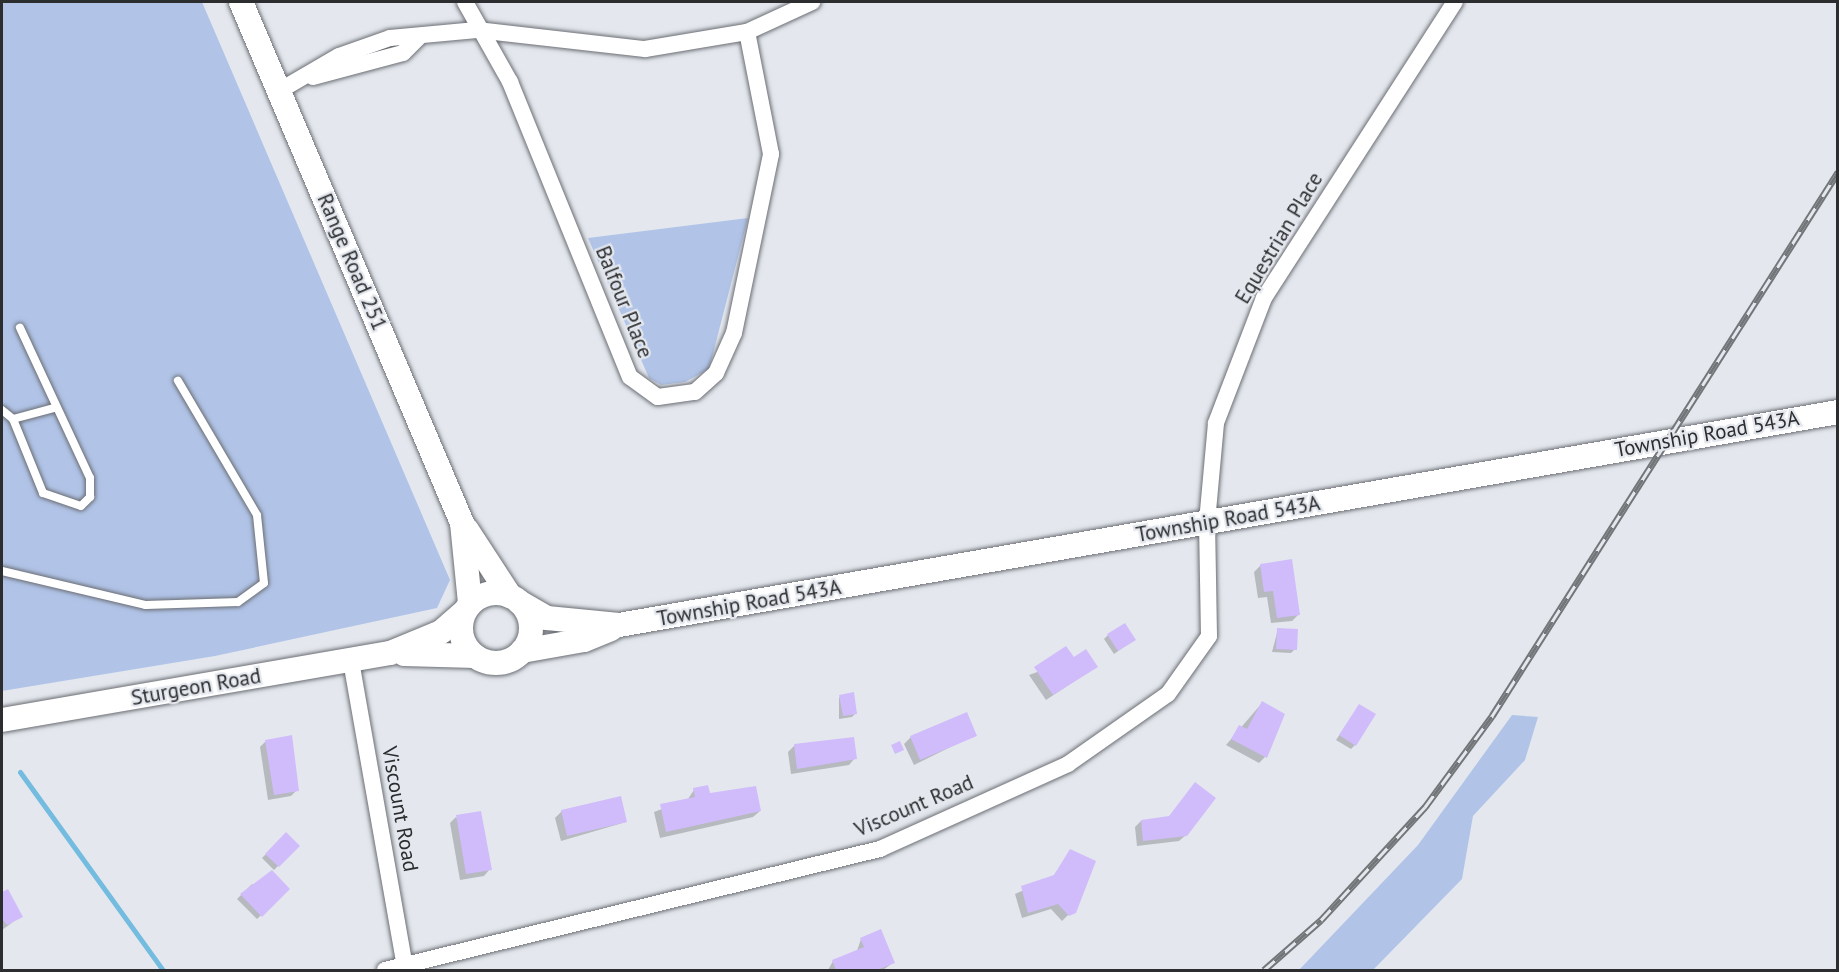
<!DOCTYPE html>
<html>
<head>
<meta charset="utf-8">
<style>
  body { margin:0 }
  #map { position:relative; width:1839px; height:972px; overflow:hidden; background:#e4e8ee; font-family:"PT Sans",sans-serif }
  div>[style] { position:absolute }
  .green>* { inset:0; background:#b1c4e8 }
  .shadow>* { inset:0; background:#0003 }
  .stream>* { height:5px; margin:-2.5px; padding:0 2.5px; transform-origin:2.5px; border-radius:2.5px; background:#73bcdf }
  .building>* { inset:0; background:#d0bcfb }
  .roads { filter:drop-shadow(0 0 2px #6b6e74) drop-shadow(0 0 2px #6b6e74) }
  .service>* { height:8px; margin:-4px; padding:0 4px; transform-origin:4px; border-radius:4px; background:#fff }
  .minor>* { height:16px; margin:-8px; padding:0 8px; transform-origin:8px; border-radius:8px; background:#fff }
  .secondary>* { height:24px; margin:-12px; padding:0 12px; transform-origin:12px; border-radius:12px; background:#fff }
  .secondary>.ring { margin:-12px; padding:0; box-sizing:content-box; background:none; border:24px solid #fff; border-radius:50% }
  .rail>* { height:7px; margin-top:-3.5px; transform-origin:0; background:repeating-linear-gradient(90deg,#e4e8ee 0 14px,#737679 0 28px); box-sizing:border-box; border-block:2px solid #737679 }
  span { translate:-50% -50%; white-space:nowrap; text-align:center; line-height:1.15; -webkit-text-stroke:4.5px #e4e8ee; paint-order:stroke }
  .street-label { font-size:21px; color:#2b2d2f }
  .frame { position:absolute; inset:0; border:3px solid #2b2d2f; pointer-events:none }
</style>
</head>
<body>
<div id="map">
  <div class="green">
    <div style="clip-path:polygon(2px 2px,202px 2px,450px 580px,437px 608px,215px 656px,2px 691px)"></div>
    <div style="clip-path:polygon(748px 218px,709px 369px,685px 382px,661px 385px,649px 378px,588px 238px)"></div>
    <div style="clip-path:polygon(1512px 715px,1538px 717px,1525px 760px,1473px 816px,1462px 879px,1373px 970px,1299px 970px,1418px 845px)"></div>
  </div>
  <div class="shadow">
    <div style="clip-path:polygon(1261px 565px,1299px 614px,1292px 621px,1271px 623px,1267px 597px,1258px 598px,1254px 572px)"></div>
    <div style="clip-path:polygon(1278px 629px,1295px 649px,1291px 653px,1272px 652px)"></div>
    <div style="clip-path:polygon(1108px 635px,1134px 640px,1114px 654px,1104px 639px)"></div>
    <div style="clip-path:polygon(1073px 659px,1096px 667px,1046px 700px,1029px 675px)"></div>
    <div style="clip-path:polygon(839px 697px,856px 713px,852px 717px,839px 719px)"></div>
    <div style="clip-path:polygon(1262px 703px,1265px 757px,1259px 763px,1226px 745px)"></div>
    <div style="clip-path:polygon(1359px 706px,1355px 745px,1351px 749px,1336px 740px)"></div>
    <div style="clip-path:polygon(975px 735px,914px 765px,904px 744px,911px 737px)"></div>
    <div style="clip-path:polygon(266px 741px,297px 790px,291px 796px,268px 800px,260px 747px)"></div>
    <div style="clip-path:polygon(794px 746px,855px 758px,849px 765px,791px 774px,788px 752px)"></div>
    <div style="clip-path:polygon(694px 790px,708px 795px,760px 811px,753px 817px,660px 838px,654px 812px,688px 799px)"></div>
    <div style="clip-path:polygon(562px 811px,626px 822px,561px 841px,555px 818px)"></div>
    <div style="clip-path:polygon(456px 817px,490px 869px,484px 876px,460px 880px,450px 823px)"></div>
    <div style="clip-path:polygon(1168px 818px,1186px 835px,1179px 841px,1137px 846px,1135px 827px,1141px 821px)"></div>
    <div style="clip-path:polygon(286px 834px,298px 846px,274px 870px,262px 858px)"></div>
    <div style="clip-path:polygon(1071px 851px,1079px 904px,1062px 921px,1051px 909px,1022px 918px,1015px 894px,1052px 878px)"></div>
    <div style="clip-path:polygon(252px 884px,256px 888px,288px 889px,257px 919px,237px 899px)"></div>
    <div style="clip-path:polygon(7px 891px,21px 916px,2px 930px,2px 894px)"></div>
    <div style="clip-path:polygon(861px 939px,894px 962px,883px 970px,828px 970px,833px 961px,857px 951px)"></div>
  </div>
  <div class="stream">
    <div style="left:20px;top:772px;width:244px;rotate:54.2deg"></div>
  </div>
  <div class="building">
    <div style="clip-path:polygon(1292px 559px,1300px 615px,1277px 618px,1273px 591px,1264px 592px,1260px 564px)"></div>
    <div style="clip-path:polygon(1125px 623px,1136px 640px,1118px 651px,1107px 634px)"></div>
    <div style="clip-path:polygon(1277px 628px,1298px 629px,1297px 650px,1276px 649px)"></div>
    <div style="clip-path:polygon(1066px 646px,1074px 657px,1086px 649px,1098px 667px,1053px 695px,1034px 667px)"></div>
    <div style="clip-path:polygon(854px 692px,857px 714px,843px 716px,839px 695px)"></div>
    <div style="clip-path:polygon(1262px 701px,1285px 714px,1267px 758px,1231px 739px,1239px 725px,1247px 729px)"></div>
    <div style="clip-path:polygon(1359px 704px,1376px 714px,1356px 746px,1339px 735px)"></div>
    <div style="clip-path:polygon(967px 712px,977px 736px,920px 760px,910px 736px)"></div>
    <div style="clip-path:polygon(292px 735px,299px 791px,274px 795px,265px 740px)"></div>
    <div style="clip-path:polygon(854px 737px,857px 759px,797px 769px,794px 744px)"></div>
    <div style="clip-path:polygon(900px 741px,904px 750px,895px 754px,891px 745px)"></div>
    <div style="clip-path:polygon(1195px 782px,1216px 798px,1187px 836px,1143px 841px,1141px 820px,1169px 816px)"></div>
    <div style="clip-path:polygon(708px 785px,710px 793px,756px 786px,761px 811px,666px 832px,660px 804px,695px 797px,693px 788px)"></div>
    <div style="clip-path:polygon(621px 796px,627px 822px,567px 836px,561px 810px)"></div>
    <div style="clip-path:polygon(481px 811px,492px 870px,466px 874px,456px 815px)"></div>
    <div style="clip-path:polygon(286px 832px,300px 846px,279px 867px,265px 854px)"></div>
    <div style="clip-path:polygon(1070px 849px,1096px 861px,1076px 913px,1069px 916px,1058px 904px,1028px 913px,1021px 886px,1054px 875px)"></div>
    <div style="clip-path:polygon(272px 870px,290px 889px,262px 917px,240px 894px)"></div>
    <div style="clip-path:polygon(8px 889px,23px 917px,7px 925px,2px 919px,2px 892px)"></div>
    <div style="clip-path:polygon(881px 929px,895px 963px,877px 970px,836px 970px,832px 960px,864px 947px,860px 938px)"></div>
  </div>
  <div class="roads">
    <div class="service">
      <div style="left:2px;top:410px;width:14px;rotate:39deg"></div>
      <div style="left:13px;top:419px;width:80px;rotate:67.9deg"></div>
      <div style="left:43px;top:493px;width:40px;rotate:18.9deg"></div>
      <div style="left:81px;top:506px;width:13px;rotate:-45deg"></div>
      <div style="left:90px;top:497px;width:19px;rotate:-90deg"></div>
      <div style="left:90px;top:478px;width:166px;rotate:-115deg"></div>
      <div style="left:13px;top:419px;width:42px;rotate:-15deg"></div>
      <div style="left:2px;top:571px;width:148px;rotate:13.3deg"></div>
      <div style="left:146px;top:605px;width:92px;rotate:-1.9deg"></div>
      <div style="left:238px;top:602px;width:32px;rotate:-36deg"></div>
      <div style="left:264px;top:583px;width:68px;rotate:-95.9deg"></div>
      <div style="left:257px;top:515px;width:156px;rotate:-120.5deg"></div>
    </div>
    <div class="minor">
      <div style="left:465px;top:2px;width:92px;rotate:60.6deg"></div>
      <div style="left:510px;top:82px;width:318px;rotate:67.9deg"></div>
      <div style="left:630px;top:377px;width:34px;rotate:36deg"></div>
      <div style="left:658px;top:397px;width:37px;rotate:-8deg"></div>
      <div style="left:695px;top:392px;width:28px;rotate:-42deg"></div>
      <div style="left:716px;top:373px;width:44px;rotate:-65.8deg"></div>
      <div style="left:734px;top:333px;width:183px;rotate:-78.3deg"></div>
      <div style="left:771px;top:154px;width:124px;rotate:-101.1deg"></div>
      <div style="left:313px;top:77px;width:93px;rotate:-14.9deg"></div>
      <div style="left:403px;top:53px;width:24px;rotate:-45deg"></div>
      <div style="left:279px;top:91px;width:69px;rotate:-30.3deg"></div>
      <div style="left:339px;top:56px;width:54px;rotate:-19.4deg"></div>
      <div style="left:390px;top:38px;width:87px;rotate:-5.3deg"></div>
      <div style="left:477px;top:30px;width:169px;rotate:6.5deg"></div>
      <div style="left:645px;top:49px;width:103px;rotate:-9.5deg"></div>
      <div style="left:747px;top:32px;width:72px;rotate:-24.8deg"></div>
      <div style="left:351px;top:661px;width:310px;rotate:80deg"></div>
      <div style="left:385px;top:970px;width:510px;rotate:-13.74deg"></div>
      <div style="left:880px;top:849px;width:206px;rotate:-24.3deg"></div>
      <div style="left:1068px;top:764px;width:122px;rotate:-35deg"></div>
      <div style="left:1168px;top:694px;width:71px;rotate:-54.7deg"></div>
      <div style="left:1209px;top:636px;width:114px;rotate:-91deg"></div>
      <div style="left:1207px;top:522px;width:99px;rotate:-84.8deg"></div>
      <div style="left:1216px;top:423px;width:134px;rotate:-69deg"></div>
      <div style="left:1264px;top:298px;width:352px;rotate:-57.2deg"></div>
    </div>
    <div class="secondary">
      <div style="left:241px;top:2px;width:566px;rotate:67.01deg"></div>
      <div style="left:462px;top:523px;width:80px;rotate:84.3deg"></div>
      <div style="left:467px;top:530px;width:79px;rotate:56.9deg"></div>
      <div class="ring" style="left:461px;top:593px;width:46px;height:46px"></div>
      <div style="left:519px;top:602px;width:32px;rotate:30deg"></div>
      <div style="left:547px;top:618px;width:72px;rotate:5.6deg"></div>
      <div style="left:619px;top:625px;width:1237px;rotate:-9.91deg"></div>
      <div style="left:522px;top:651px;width:63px;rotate:-10.1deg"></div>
      <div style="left:584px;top:640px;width:29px;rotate:-22deg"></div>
      <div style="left:404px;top:654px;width:71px;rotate:1.6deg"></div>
      <div style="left:2px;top:720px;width:394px;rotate:-9.8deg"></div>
      <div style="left:390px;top:653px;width:55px;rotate:-22.4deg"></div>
      <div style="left:441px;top:632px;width:30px;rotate:-41deg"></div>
    </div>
  </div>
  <div class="rail">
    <div style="left:1264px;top:970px;width:76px;rotate:-41.3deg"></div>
    <div style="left:1321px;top:920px;width:154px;rotate:-47.4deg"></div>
    <div style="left:1425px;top:807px;width:113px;rotate:-53.6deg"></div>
    <div style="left:1492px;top:716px;width:645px;rotate:-57.54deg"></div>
  </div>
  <div class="street-label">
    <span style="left:1279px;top:238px;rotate:-59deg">Equestrian Place</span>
    <span style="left:352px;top:262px;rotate:67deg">Range Road 251</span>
    <span style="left:624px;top:302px;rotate:68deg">Balfour Place</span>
    <span style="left:1707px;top:434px;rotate:-10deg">Township Road 543A</span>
    <span style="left:1228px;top:519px;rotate:-10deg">Township Road 543A</span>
    <span style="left:749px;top:603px;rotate:-10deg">Township Road 543A</span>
    <span style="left:196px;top:687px;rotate:-10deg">Sturgeon Road</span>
    <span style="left:914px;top:806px;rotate:-23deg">Viscount Road</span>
    <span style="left:400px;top:809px;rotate:80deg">Viscount Road</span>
  </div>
  <div class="frame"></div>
</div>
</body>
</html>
